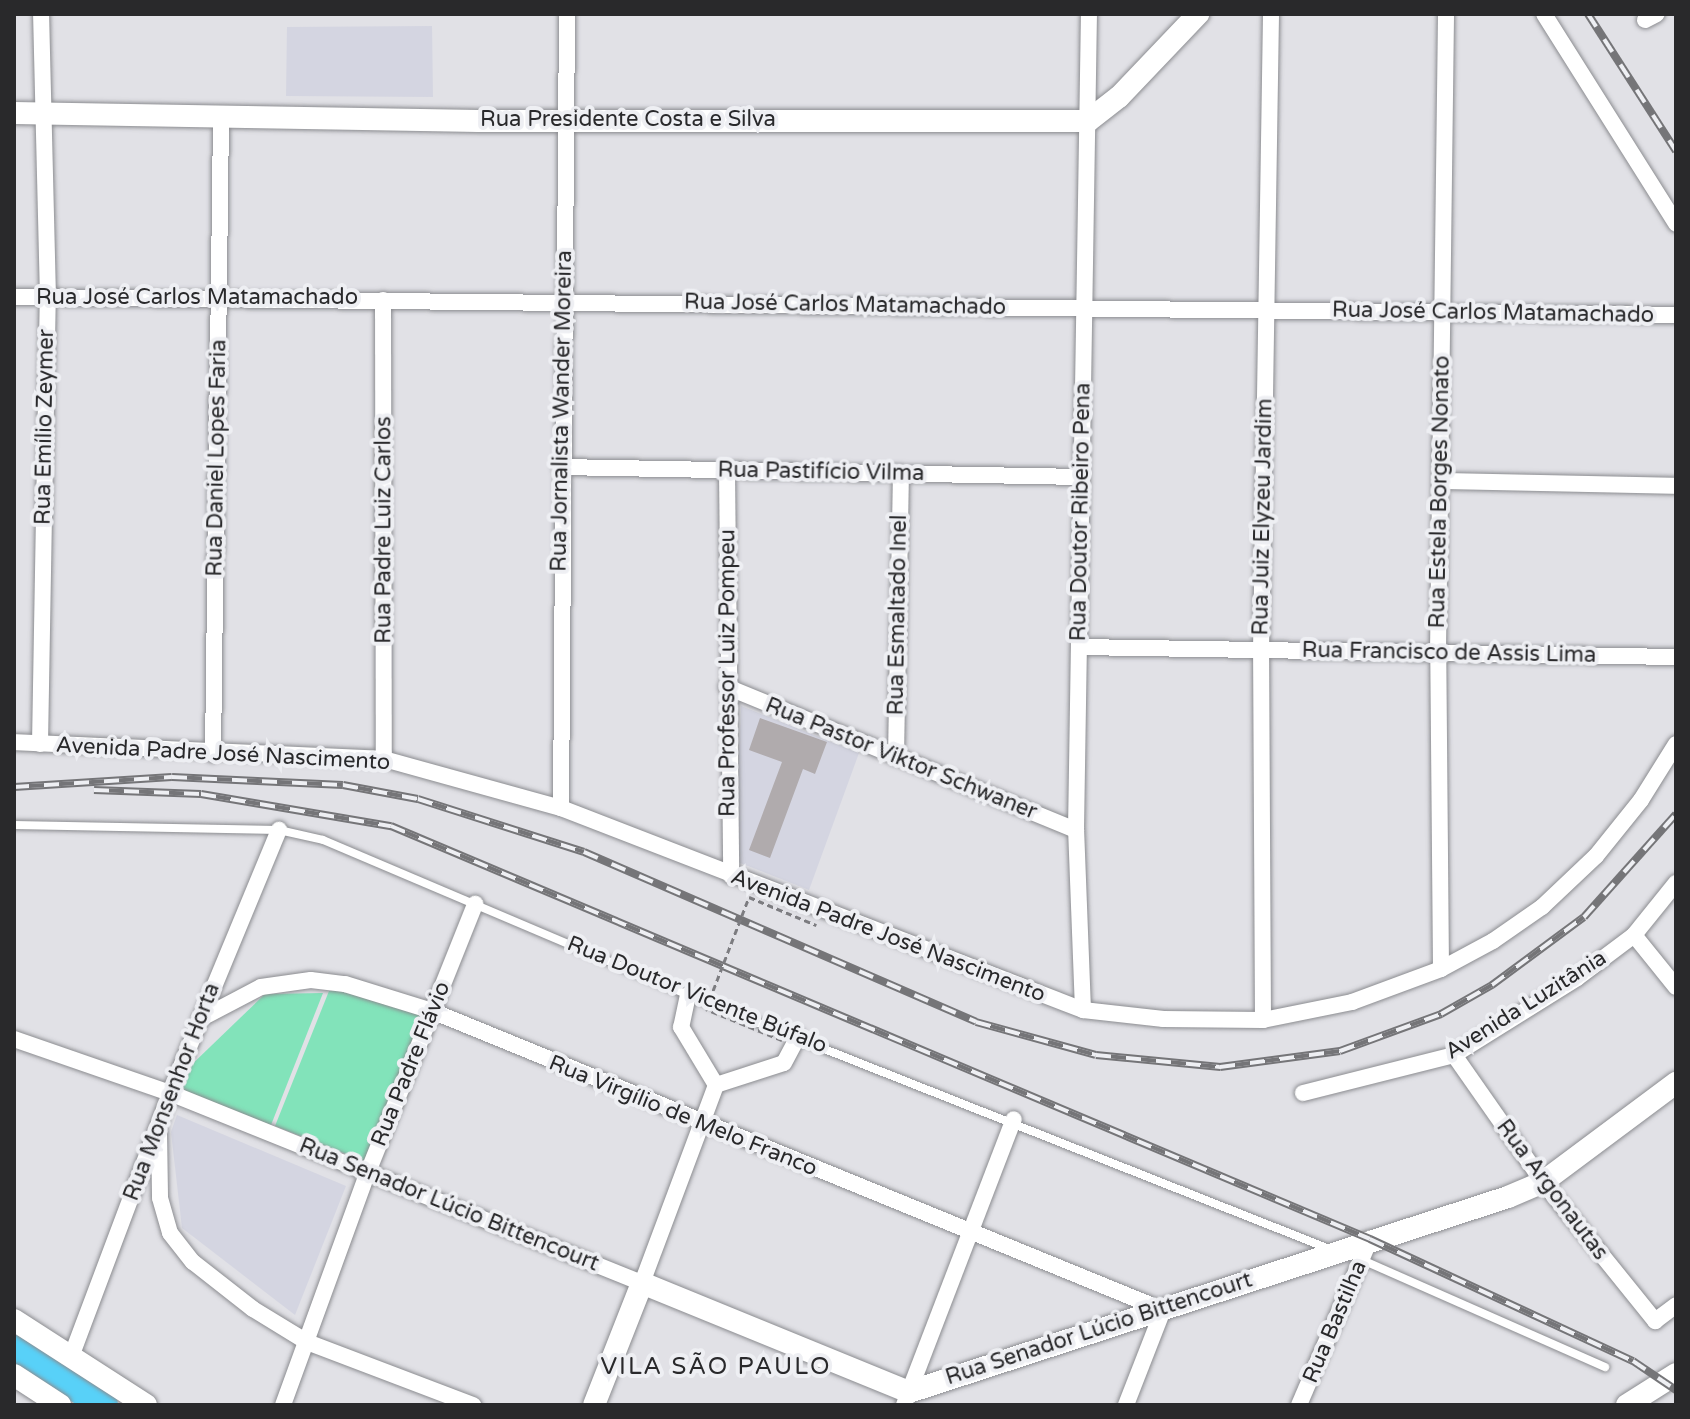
<!DOCTYPE html>
<html>
<head>
<meta charset="utf-8">
<style>
  body { margin:0 }
  #map { position:relative; width:1690px; height:1419px; overflow:hidden; background:#e1e1e6; font-family:"Varela Round",sans-serif }
  div>[style] { position:absolute }
  .built>* { inset:0; background:#d4d5e1 }
  .green>* { inset:0; background:#82e3ba }
  .river>* { height:28px; margin:-14px; padding:0 14px; transform-origin:14px; border-radius:14px; background:#58d1f8 }
  .building>* { inset:0; background:#b0abad }
  .roads { filter:drop-shadow(0 0 2px #8b8c90) drop-shadow(0 0 2px #8b8c90) }
  .lane>* { height:8px; margin:-4px; padding:0 4px; transform-origin:4px; border-radius:4px; background:#fff }
  .street>* { height:16px; margin:-8px; padding:0 8px; transform-origin:8px; border-radius:8px; background:#fff }
  .secondary>* { height:22px; margin:-11px; padding:0 11px; transform-origin:11px; border-radius:11px; background:#fff }
  .rail>* { height:8px; margin-top:-4px; transform-origin:0; background:repeating-linear-gradient(90deg,#eeeff3 0 15px,#757578 0 30px); box-sizing:border-box; border-block:2px solid #757578 }
  .path-bridge>* { height:3px; margin-top:-1.5px; transform-origin:0; background:repeating-linear-gradient(90deg,#7c7c80 0 6px,transparent 0 10px) }
  span { translate:-50% -50%; white-space:nowrap; text-align:center; line-height:1.15; -webkit-text-stroke:8px #eeeff3; paint-order:stroke }
  .street-label { font-size:22px; color:#29292b }
  .neighbourhood-label { font-size:24px; color:#29292b; letter-spacing:2px }
  .frame { position:absolute; inset:0; border:16px solid #29292b; pointer-events:none }
</style>
</head>
<body>
<div id="map">
  <div class="built">
    <div style="clip-path:polygon(432px 26px,433px 97px,286px 96px,287px 27px)"></div>
    <div style="clip-path:polygon(741px 706px,859px 753px,809px 890px,735px 861px)"></div>
    <div style="clip-path:polygon(177px 1115px,346px 1186px,295px 1315px,182px 1228px,171px 1132px)"></div>
  </div>
  <div class="green">
    <div style="clip-path:polygon(341px 989px,425px 1016px,364px 1161px,275px 1126px,329px 991px)"></div>
    <div style="clip-path:polygon(323px 993px,271px 1125px,178px 1092px,183px 1073px,265px 994px)"></div>
  </div>
  <div class="river">
    <div style="left:14px;top:1349px;width:106px;rotate:31.9deg"></div>
  </div>
  <div class="building">
    <div style="clip-path:polygon(760px 718px,827px 742px,815px 774px,803px 769px,770px 858px,749px 850px,782px 762px,749px 750px)"></div>
  </div>
  <div class="roads">
    <div class="lane">
      <div style="left:14px;top:825px;width:265px;rotate:1.1deg"></div>
      <div style="left:279px;top:830px;width:45px;rotate:12.8deg"></div>
      <div style="left:323px;top:840px;width:397px;rotate:23deg"></div>
      <div style="left:688px;top:995px;width:693px;rotate:21.6deg"></div>
      <div style="left:1360px;top:1259px;width:268px;rotate:23.8deg"></div>
    </div>
    <div class="street">
      <div style="left:1544px;top:14px;width:248px;rotate:57.8deg"></div>
      <div style="left:1645px;top:20px;width:13px;rotate:-27deg"></div>
      <div style="left:14px;top:297px;width:1662px;rotate:0.62deg"></div>
      <div style="left:383px;top:300px;width:459px;rotate:89.9deg"></div>
      <div style="left:561px;top:467px;width:520px;rotate:1.1deg"></div>
      <div style="left:727px;top:470px;width:406px;rotate:89.4deg"></div>
      <div style="left:1441px;top:481px;width:235px;rotate:1.2deg"></div>
      <div style="left:1079px;top:647px;width:597px;rotate:0.96deg"></div>
      <div style="left:727px;top:687px;width:377px;rotate:22.3deg"></div>
      <div style="left:14px;top:742px;width:370px;rotate:2.6deg"></div>
      <div style="left:384px;top:759px;width:184px;rotate:15.5deg"></div>
      <div style="left:561px;top:808px;width:560px;rotate:21.16deg"></div>
      <div style="left:1083px;top:1010px;width:81px;rotate:6.4deg"></div>
      <div style="left:1163px;top:1019px;width:100px;rotate:0.6deg"></div>
      <div style="left:1263px;top:1020px;width:91px;rotate:-11.4deg"></div>
      <div style="left:1352px;top:1002px;width:95px;rotate:-20.3deg"></div>
      <div style="left:1441px;top:969px;width:59px;rotate:-28.3deg"></div>
      <div style="left:1493px;top:941px;width:60px;rotate:-34.8deg"></div>
      <div style="left:1542px;top:907px;width:74px;rotate:-43.4deg"></div>
      <div style="left:1596px;top:856px;width:72px;rotate:-51.2deg"></div>
      <div style="left:1641px;top:800px;width:66px;rotate:-58deg"></div>
      <div style="left:40px;top:744px;width:446px;rotate:-89deg"></div>
      <div style="left:48px;top:298px;width:284px;rotate:-91.4deg"></div>
      <div style="left:213px;top:754px;width:639px;rotate:-89.28deg"></div>
      <div style="left:896px;top:757px;width:284px;rotate:-89deg"></div>
      <div style="left:561px;top:808px;width:794px;rotate:-89.57deg"></div>
      <div style="left:1634px;top:935px;width:67px;rotate:51.1deg"></div>
      <div style="left:1441px;top:969px;width:317px;rotate:-90.5deg"></div>
      <div style="left:1438px;top:652px;width:638px;rotate:-89.28deg"></div>
      <div style="left:688px;top:995px;width:33px;rotate:102deg"></div>
      <div style="left:681px;top:1027px;width:68px;rotate:58.9deg"></div>
      <div style="left:1083px;top:1010px;width:180px;rotate:-92.2deg"></div>
      <div style="left:1076px;top:830px;width:816px;rotate:-89.09deg"></div>
      <div style="left:200px;top:1019px;width:69px;rotate:-27.7deg"></div>
      <div style="left:261px;top:987px;width:50px;rotate:-8deg"></div>
      <div style="left:311px;top:980px;width:34px;rotate:7deg"></div>
      <div style="left:345px;top:984px;width:91px;rotate:17.2deg"></div>
      <div style="left:432px;top:1011px;width:790px;rotate:22.25deg"></div>
      <div style="left:1163px;top:1310px;width:102px;rotate:111.3deg"></div>
      <div style="left:1263px;top:1020px;width:369px;rotate:-90.3deg"></div>
      <div style="left:1261px;top:651px;width:637px;rotate:-89.1deg"></div>
      <div style="left:14px;top:1039px;width:165px;rotate:19.1deg"></div>
      <div style="left:170px;top:1093px;width:509px;rotate:21.93deg"></div>
      <div style="left:642px;top:1283px;width:211px;rotate:-69.5deg"></div>
      <div style="left:1454px;top:1055px;width:155px;rotate:55deg"></div>
      <div style="left:1543px;top:1182px;width:179px;rotate:51.1deg"></div>
      <div style="left:1655px;top:1321px;width:26px;rotate:-37deg"></div>
      <div style="left:716px;top:1085px;width:71px;rotate:-17.9deg"></div>
      <div style="left:784px;top:1063px;width:30px;rotate:-62deg"></div>
      <div style="left:1303px;top:1093px;width:156px;rotate:-14.1deg"></div>
      <div style="left:1454px;top:1055px;width:145px;rotate:-32deg"></div>
      <div style="left:1577px;top:978px;width:71px;rotate:-37deg"></div>
      <div style="left:1634px;top:935px;width:67px;rotate:-51.1deg"></div>
      <div style="left:159px;top:1132px;width:66px;rotate:89.1deg"></div>
      <div style="left:160px;top:1198px;width:36px;rotate:74deg"></div>
      <div style="left:170px;top:1233px;width:37px;rotate:52deg"></div>
      <div style="left:193px;top:1262px;width:76px;rotate:38.1deg"></div>
      <div style="left:253px;top:1309px;width:63px;rotate:31.4deg"></div>
      <div style="left:307px;top:1342px;width:178px;rotate:20.8deg"></div>
      <div style="left:71px;top:1357px;width:282px;rotate:-69.4deg"></div>
      <div style="left:170px;top:1093px;width:285px;rotate:-67.5deg"></div>
      <div style="left:283px;top:1405px;width:248px;rotate:-70deg"></div>
      <div style="left:368px;top:1172px;width:289px;rotate:-68.2deg"></div>
      <div style="left:904px;top:1405px;width:306px;rotate:-69deg"></div>
      <div style="left:1299px;top:1405px;width:181px;rotate:-66.8deg"></div>
    </div>
    <div class="secondary">
      <div style="left:14px;top:113px;width:465px;rotate:1deg"></div>
      <div style="left:479px;top:121px;width:609px"></div>
      <div style="left:1088px;top:121px;width:39px;rotate:-38deg"></div>
      <div style="left:1119px;top:97px;width:115px;rotate:-46.4deg"></div>
      <div style="left:14px;top:1320px;width:157px;rotate:32.8deg"></div>
      <div style="left:14px;top:1375px;width:55px;rotate:33.1deg"></div>
      <div style="left:594px;top:1405px;width:131px;rotate:-68.5deg"></div>
      <div style="left:642px;top:1283px;width:288px;rotate:22.2deg"></div>
      <div style="left:909px;top:1392px;width:630px;rotate:-18.03deg"></div>
      <div style="left:1508px;top:1197px;width:38px;rotate:-23deg"></div>
      <div style="left:1543px;top:1182px;width:166px;rotate:-36.7deg"></div>
      <div style="left:1627px;top:1405px;width:58px;rotate:-32.3deg"></div>
    </div>
  </div>
  <div class="rail">
    <div style="left:1588px;top:14px;width:163px;rotate:57.3deg"></div>
    <div style="left:14px;top:787px;width:158px;rotate:-3.6deg"></div>
    <div style="left:172px;top:777px;width:171px;rotate:2.7deg"></div>
    <div style="left:343px;top:785px;width:76px;rotate:10.6deg"></div>
    <div style="left:418px;top:799px;width:174px;rotate:17.7deg"></div>
    <div style="left:584px;top:852px;width:427px;rotate:23.4deg"></div>
    <div style="left:976px;top:1022px;width:124px;rotate:15.4deg"></div>
    <div style="left:1096px;top:1055px;width:125px;rotate:5.5deg"></div>
    <div style="left:1220px;top:1067px;width:121px;rotate:-7.6deg"></div>
    <div style="left:1340px;top:1051px;width:108px;rotate:-20.1deg"></div>
    <div style="left:1441px;top:1014px;width:59px;rotate:-29.6deg"></div>
    <div style="left:1492px;top:985px;width:114px;rotate:-36.5deg"></div>
    <div style="left:1584px;top:917px;width:138px;rotate:-48.2deg"></div>
    <div style="left:94px;top:790px;width:107px;rotate:2.1deg"></div>
    <div style="left:201px;top:794px;width:193px;rotate:9.6deg"></div>
    <div style="left:391px;top:826px;width:1063px;rotate:22.87deg"></div>
    <div style="left:1370px;top:1239px;width:290px;rotate:24.9deg"></div>
    <div style="left:1633px;top:1361px;width:52px;rotate:34deg"></div>
  </div>
  <div class="path-bridge">
    <div style="left:782px;top:1040px;width:82px;rotate:-157.8deg"></div>
    <div style="left:706px;top:1009px;width:120px;rotate:-69deg"></div>
    <div style="left:749px;top:897px;width:73px;rotate:22.7deg"></div>
  </div>
  <div class="street-label">
    <span style="left:628px;top:120px">Rua Presidente Costa e Silva</span>
    <span style="left:197px;top:298px">Rua José Carlos Matamachado</span>
    <span style="left:845px;top:305px;rotate:1deg">Rua José Carlos Matamachado</span>
    <span style="left:1493px;top:313px;rotate:1deg">Rua José Carlos Matamachado</span>
    <span style="left:562px;top:411px;rotate:-89deg">Rua Jornalista Wander Moreira</span>
    <span style="left:45px;top:427px;rotate:-89deg">Rua Emílio Zeymer</span>
    <span style="left:217px;top:458px;rotate:-89deg">Rua Daniel Lopes Faria</span>
    <span style="left:821px;top:472px;rotate:1deg">Rua Pastifício Vilma</span>
    <span style="left:1440px;top:492px;rotate:-89deg">Rua Estela Borges Nonato</span>
    <span style="left:1081px;top:512px;rotate:-89deg">Rua Doutor Ribeiro Pena</span>
    <span style="left:1263px;top:517px;rotate:-89deg">Rua Juiz Elyzeu Jardim</span>
    <span style="left:384px;top:530px;rotate:-90deg">Rua Padre Luiz Carlos</span>
    <span style="left:898px;top:615px;rotate:-89deg">Rua Esmaltado Inel</span>
    <span style="left:1449px;top:653px;rotate:1deg">Rua Francisco de Assis Lima</span>
    <span style="left:728px;top:673px;rotate:-90deg">Rua Professor Luiz Pompeu</span>
    <span style="left:223px;top:754px;rotate:3deg">Avenida Padre José Nascimento</span>
    <span style="left:901px;top:759px;rotate:22deg">Rua Pastor Viktor Schwaner</span>
    <span style="left:888px;top:936px;rotate:21deg">Avenida Padre José Nascimento</span>
    <span style="left:697px;top:995px;rotate:22deg">Rua Doutor Vicente Búfalo</span>
    <span style="left:1526px;top:1005px;rotate:-32deg">Avenida Luzitânia</span>
    <span style="left:411px;top:1064px;rotate:-68deg">Rua Padre Flávio</span>
    <span style="left:172px;top:1092px;rotate:-69deg">Rua Monsenhor Horta</span>
    <span style="left:683px;top:1116px;rotate:22deg">Rua Virgílio de Melo Franco</span>
    <span style="left:1552px;top:1190px;rotate:53deg">Rua Argonautas</span>
    <span style="left:449px;top:1205px;rotate:22deg">Rua Senador Lúcio Bittencourt</span>
    <span style="left:1335px;top:1322px;rotate:-67deg">Rua Bastilha</span>
    <span style="left:1099px;top:1329px;rotate:-18deg">Rua Senador Lúcio Bittencourt</span>
  </div>
  <div class="neighbourhood-label">
    <span style="left:716px;top:1367px">VILA SÃO PAULO</span>
  </div>
  <div class="frame"></div>
</div>
</body>
</html>
